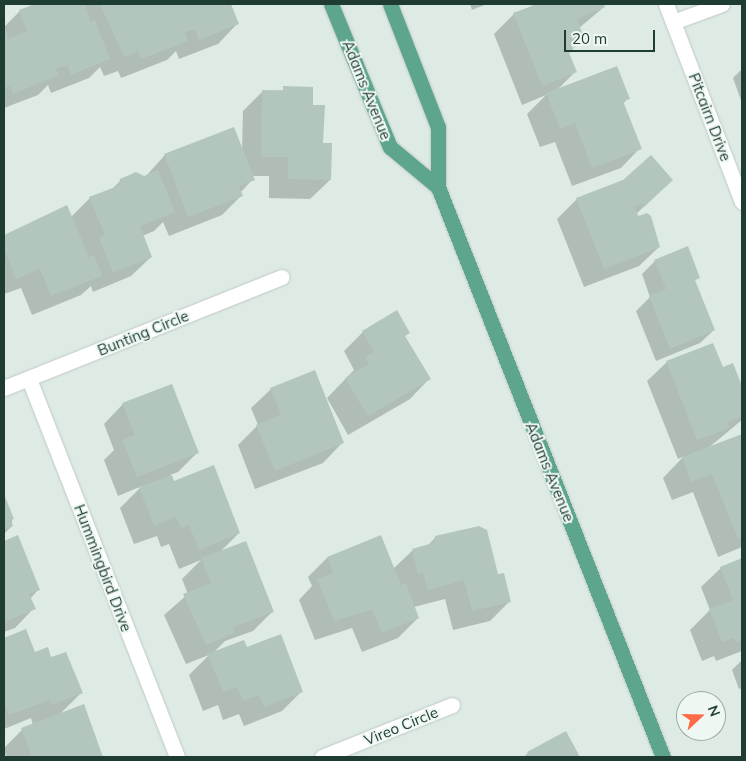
<!DOCTYPE html>
<html>
<head>
<meta charset="utf-8">
<style>
  body { margin:0 }
  #map { position:relative; width:746px; height:761px; overflow:hidden; background:#ddebe4; font-family:Mulish,sans-serif }
  div>[style] { position:absolute }
  .shadow>* { inset:0; background:#0003 }
  .building>* { inset:0; background:#b3c6bd }
  .roads { filter:drop-shadow(0 0 1px #c0c8c6) drop-shadow(0 0 1px #c0c8c6) }
  .minor>* { height:15px; margin:-7.5px; padding:0 7.5px; transform-origin:7.5px; border-radius:7.5px; background:#fff }
  .primary>* { height:15px; margin:-7.5px; padding:0 7.5px; transform-origin:7.5px; border-radius:7.5px; background:#5ea58e }
  span { translate:-50% -50%; white-space:nowrap; text-align:center; line-height:1.15; -webkit-text-stroke:4px #eef7f2; paint-order:stroke }
  .street-label { font-size:15px; color:#1e3c32 }
  .frame { position:absolute; inset:0; border:5px solid #1e3c32; pointer-events:none }
  .north { position:absolute; left:676px; top:691px; width:50px; height:50px; box-sizing:border-box; background:#eef7f2; border:1px solid #9baca5; border-radius:50%; rotate:69deg; font-size:14px; font-weight:700; line-height:20px; text-align:center; color:#1e3c32 }
  .north::after { content:''; display:block; margin:auto; width:18px; height:22px; background:#ff6a48; clip-path:polygon(50% 0,100% 100%,50% 72%,0 100%) }
  .scale { position:absolute; left:564px; top:30px; width:91px; height:22px; box-sizing:border-box; border:2px solid #1e3c32; border-top:0; padding-left:6px; font-size:15px; line-height:18px; white-space:nowrap; color:#1e3c32; -webkit-text-stroke:4px #eef7f2; paint-order:stroke }
</style>
</head>
<body>
<div id="map">
  <div class="shadow">
    <div style="clip-path:polygon(39px 4px,230px 4px,237px 24px,218px 44px,179px 59px,176px 51px,167px 60px,121px 78px,118px 71px,104px 76px,100px 67px,89px 78px,51px 93px,48px 85px,38px 95px,4px 108px,4px 27px,20px 11px)"></div>
    <div style="clip-path:polygon(470px 4px,487px 4px,472px 10px)"></div>
    <div style="clip-path:polygon(536px 4px,603px 4px,604px 7px,579px 28px,583px 38px,568px 54px,575px 72px,556px 91px,628px 98px,623px 104px,640px 148px,621px 168px,572px 186px,555px 142px,540px 147px,527px 114px,546px 95px,522px 105px,494px 34px,514px 14px)"></div>
    <div style="clip-path:polygon(742px 69px,742px 103px,733px 78px)"></div>
    <div style="clip-path:polygon(312px 89px,312px 106px,330px 180px,310px 199px,269px 198px,269px 176px,252px 176px,253px 179px,240px 193px,241px 196px,222px 215px,169px 236px,163px 222px,154px 231px,142px 236px,151px 257px,131px 276px,93px 292px,91px 286px,81px 295px,32px 315px,21px 288px,4px 294px,4px 236px,67px 206px,71px 217px,90px 198px,111px 190px,121px 180px,146px 176px,165px 155px,242px 151px,243px 111px,263px 91px)"></div>
    <div style="clip-path:polygon(577px 199px,652px 199px,636px 214px,659px 247px,639px 266px,584px 287px,557px 219px)"></div>
    <div style="clip-path:polygon(655px 261px,698px 277px,694px 281px,714px 330px,700px 343px,656px 361px,636px 311px,650px 297px,642px 274px)"></div>
    <div style="clip-path:polygon(363px 332px,409px 332px,404px 337px,429px 379px,410px 399px,348px 435px,327px 398px,354px 370px,344px 351px)"></div>
    <div style="clip-path:polygon(667px 362px,722px 369px,732px 365px,742px 389px,742px 420px,707px 449px,742px 435px,742px 547px,718px 557px,693px 492px,672px 500px,663px 478px,684px 456px,678px 459px,647px 381px)"></div>
    <div style="clip-path:polygon(271px 389px,342px 443px,323px 463px,255px 489px,238px 445px,258px 425px,251px 408px)"></div>
    <div style="clip-path:polygon(123px 404px,198px 452px,178px 472px,170px 475px,173px 482px,239px 533px,219px 553px,273px 611px,253px 631px,225px 641px,213px 653px,246px 649px,301px 692px,282px 711px,244px 726px,239px 714px,223px 720px,218px 705px,203px 711px,189px 675px,209px 655px,186px 664px,164px 615px,188px 594px,182px 579px,201px 560px,179px 569px,169px 544px,161px 547px,157px 536px,134px 544px,120px 508px,142px 486px,118px 496px,104px 460px,114px 450px,104px 424px)"></div>
    <div style="clip-path:polygon(4px 497px,12px 519px,12px 526px,4px 534px)"></div>
    <div style="clip-path:polygon(17px 537px,38px 590px,30px 599px,34px 608px,15px 628px,4px 632px,4px 542px)"></div>
    <div style="clip-path:polygon(436px 537px,497px 575px,510px 601px,490px 621px,453px 630px,445px 599px,414px 607px,418px 618px,398px 638px,362px 652px,352px 628px,315px 640px,299px 600px,312px 586px,308px 577px,327px 558px,393px 569px,413px 550px,427px 546px)"></div>
    <div style="clip-path:polygon(742px 560px,742px 651px,716px 661px,714px 656px,702px 661px,690px 630px,710px 610px,701px 587px,721px 568px)"></div>
    <div style="clip-path:polygon(25px 631px,34px 654px,51px 659px,81px 693px,59px 715px,84px 705px,102px 757px,6px 757px,4px 748px,22px 730px,33px 725px,31px 718px,4px 729px,4px 639px)"></div>
    <div style="clip-path:polygon(742px 660px,742px 688px,739px 689px,732px 670px)"></div>
    <div style="clip-path:polygon(565px 733px,578px 757px,524px 757px,528px 753px)"></div>
  </div>
  <div class="building">
    <div style="clip-path:polygon(35px 4px,85px 4px,91px 22px,95px 20px,110px 59px,71px 75px,67px 65px,56px 69px,59px 75px,13px 94px,10px 86px,4px 88px,4px 25px,9px 39px,27px 31px,19px 10px)"></div>
    <div style="clip-path:polygon(100px 4px,231px 4px,239px 24px,199px 40px,195px 29px,185px 32px,188px 41px,141px 59px,138px 52px,124px 57px)"></div>
    <div style="clip-path:polygon(538px 4px,604px 4px,605px 7px,577px 19px,584px 38px,570px 44px,573px 51px,569px 53px,577px 72px,542px 86px,513px 13px)"></div>
    <div style="clip-path:polygon(617px 66px,630px 99px,623px 101px,642px 149px,592px 168px,575px 123px,560px 129px,546px 93px)"></div>
    <div style="clip-path:polygon(283px 86px,313px 87px,313px 105px,325px 105px,323px 143px,332px 143px,331px 180px,288px 179px,288px 157px,261px 157px,262px 90px,283px 91px)"></div>
    <div style="clip-path:polygon(234px 127px,255px 180px,239px 186px,243px 196px,188px 217px,164px 154px)"></div>
    <div style="clip-path:polygon(651px 155px,673px 180px,644px 207px,642px 204px,635px 206px,638px 216px,647px 213px,651px 216px,660px 247px,604px 269px,576px 198px,623px 180px)"></div>
    <div style="clip-path:polygon(158px 170px,175px 212px,140px 226px,152px 257px,113px 273px,99px 238px,105px 235px,89px 197px,118px 186px,120px 179px,136px 172px,144px 176px)"></div>
    <div style="clip-path:polygon(67px 205px,89px 257px,94px 255px,102px 276px,51px 296px,40px 269px,16px 279px,4px 249px,4px 235px)"></div>
    <div style="clip-path:polygon(688px 246px,700px 278px,695px 280px,715px 330px,670px 349px,649px 296px,666px 289px,654px 260px)"></div>
    <div style="clip-path:polygon(397px 310px,410px 333px,405px 336px,431px 379px,368px 416px,345px 378px,369px 364px,365px 357px,374px 352px,362px 331px)"></div>
    <div style="clip-path:polygon(713px 343px,723px 367px,733px 363px,742px 386px,742px 416px,727px 422px,730px 428px,697px 440px,666px 361px)"></div>
    <div style="clip-path:polygon(315px 370px,344px 443px,275px 471px,256px 425px,281px 415px,270px 388px)"></div>
    <div style="clip-path:polygon(172px 384px,199px 453px,137px 477px,122px 440px,135px 435px,122px 403px)"></div>
    <div style="clip-path:polygon(742px 434px,742px 537px,738px 539px,712px 474px,691px 482px,682px 457px)"></div>
    <div style="clip-path:polygon(214px 465px,240px 533px,199px 550px,189px 525px,181px 528px,176px 517px,154px 526px,139px 487px,172px 475px,174px 481px)"></div>
    <div style="clip-path:polygon(4px 494px,14px 519px,11px 520px,13px 526px,4px 530px)"></div>
    <div style="clip-path:polygon(479px 526px,487px 530px,498px 574px,504px 573px,511px 602px,472px 611px,464px 580px,428px 590px,423px 573px,418px 574px,412px 549px,433px 543px,435px 536px)"></div>
    <div style="clip-path:polygon(18px 535px,40px 590px,29px 594px,36px 609px,4px 622px,4px 541px)"></div>
    <div style="clip-path:polygon(381px 535px,401px 585px,406px 583px,419px 618px,382px 633px,372px 610px,334px 621px,317px 579px,333px 573px,327px 557px)"></div>
    <div style="clip-path:polygon(246px 541px,274px 612px,233px 627px,235px 633px,206px 645px,183px 594px,211px 583px,201px 558px)"></div>
    <div style="clip-path:polygon(742px 558px,742px 640px,736px 643px,734px 638px,722px 642px,709px 609px,733px 600px,720px 567px)"></div>
    <div style="clip-path:polygon(26px 629px,35px 652px,48px 647px,51px 657px,66px 652px,83px 693px,52px 705px,50px 700px,9px 715px,4px 701px,4px 638px)"></div>
    <div style="clip-path:polygon(281px 634px,303px 692px,264px 707px,259px 695px,243px 701px,237px 687px,223px 692px,207px 654px,244px 640px,247px 647px)"></div>
    <div style="clip-path:polygon(84px 704px,103px 757px,29px 757px,30px 752px,21px 728px)"></div>
    <div style="clip-path:polygon(566px 731px,580px 757px,530px 757px,527px 752px)"></div>
  </div>
  <div class="roads">
    <div class="minor">
      <div style="left:666px;top:4px;width:212px;rotate:69deg"></div>
      <div style="left:673px;top:22px;width:52px;rotate:-20.2deg"></div>
      <div style="left:29px;top:379px;width:406px;rotate:68.6deg"></div>
      <div style="left:4px;top:388px;width:299px;rotate:-21.8deg"></div>
      <div style="left:322px;top:757px;width:140px;rotate:-21.8deg"></div>
    </div>
    <div class="primary">
      <div style="left:331px;top:4px;width:155px;rotate:67.6deg"></div>
      <div style="left:390px;top:147px;width:62px;rotate:39.8deg"></div>
      <div style="left:390px;top:4px;width:132px;rotate:68.7deg"></div>
      <div style="left:438px;top:127px;width:60px;rotate:90deg"></div>
      <div style="left:438px;top:187px;width:613px;rotate:68.46deg"></div>
    </div>
  </div>
  <div class="street-label">
    <span style="left:367px;top:90px;rotate:68deg">Adams Avenue</span>
    <span style="left:710px;top:117px;rotate:69deg">Pitcairn Drive</span>
    <span style="left:143px;top:333px;rotate:-22deg">Bunting Circle</span>
    <span style="left:550px;top:472px;rotate:68deg">Adams Avenue</span>
    <span style="left:103px;top:568px;rotate:69deg">Hummingbird Drive</span>
    <span style="left:401px;top:726px;rotate:-22deg">Vireo Circle</span>
  </div>
  <div class="frame"></div>
  <div class="north">N</div>
  <div class="scale">20 m</div>
</div>
</body>
</html>
